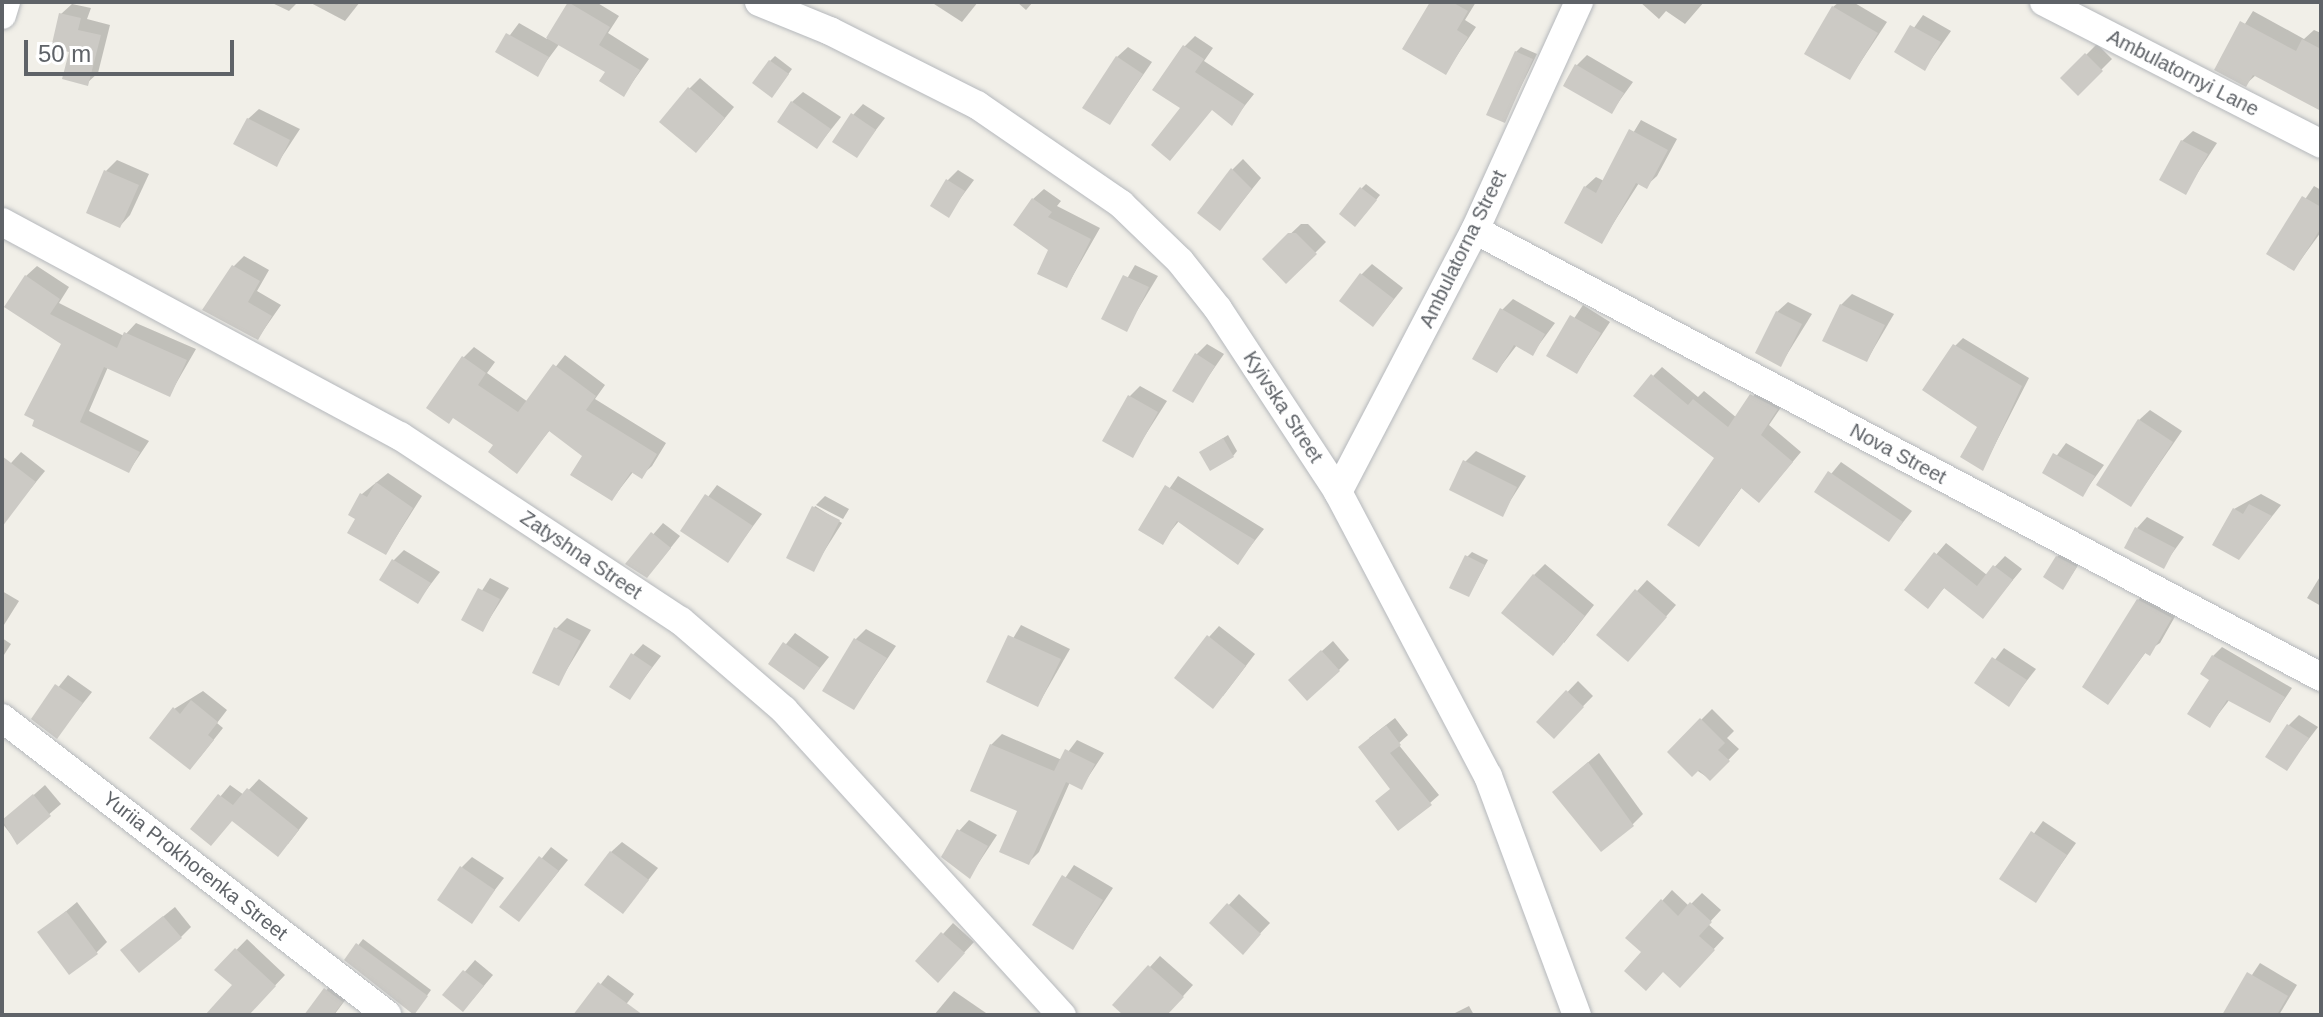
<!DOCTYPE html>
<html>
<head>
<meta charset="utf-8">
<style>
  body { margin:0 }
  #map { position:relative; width:2323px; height:1017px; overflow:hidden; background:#f1efe8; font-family:Helvetica,sans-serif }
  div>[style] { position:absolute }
  .shadow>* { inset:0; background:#0003 }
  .building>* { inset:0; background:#cccac5 }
  .roads { filter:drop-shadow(0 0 2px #b5b8bc) drop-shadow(0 0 2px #b5b8bc) }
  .minor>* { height:28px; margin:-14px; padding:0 14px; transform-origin:14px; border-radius:14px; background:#fff }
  span { translate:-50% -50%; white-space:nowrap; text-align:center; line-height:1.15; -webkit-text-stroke:8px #fff; paint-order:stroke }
  .street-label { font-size:20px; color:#5f6368 }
  .frame { position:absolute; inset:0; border:4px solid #5f6368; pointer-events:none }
  .scale { position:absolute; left:24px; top:40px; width:210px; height:36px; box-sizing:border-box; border:4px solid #5f6368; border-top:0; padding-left:10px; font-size:24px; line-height:28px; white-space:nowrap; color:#5f6368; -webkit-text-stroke:6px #fff; paint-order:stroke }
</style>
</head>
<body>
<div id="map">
  <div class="shadow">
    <div style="clip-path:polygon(270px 2px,298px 2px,289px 11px)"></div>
    <div style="clip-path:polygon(309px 2px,360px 2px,345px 21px)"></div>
    <div style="clip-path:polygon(569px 2px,596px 2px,619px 16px,608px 33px,649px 59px,624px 94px,608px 71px,560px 43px,537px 74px,498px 51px,519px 23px,547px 39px)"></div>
    <div style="clip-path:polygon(931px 2px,978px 2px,962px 22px)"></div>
    <div style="clip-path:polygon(1017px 2px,1033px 2px,1026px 10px)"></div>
    <div style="clip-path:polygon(1432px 2px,1476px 2px,1465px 20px,1476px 27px,1446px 72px)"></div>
    <div style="clip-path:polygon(1640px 2px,1704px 2px,1685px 24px,1666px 11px,1659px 19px)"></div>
    <div style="clip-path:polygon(1839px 2px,1853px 2px,1887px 22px,1850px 78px,1833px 7px)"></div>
    <div style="clip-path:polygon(72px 4px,91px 8px,87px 19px,110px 25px,98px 73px,87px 83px,61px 14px)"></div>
    <div style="clip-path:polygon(2253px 11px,2304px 39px,2314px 30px,2321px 33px,2321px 106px,2256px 75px,2246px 84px,2217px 69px)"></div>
    <div style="clip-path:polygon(1923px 15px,1951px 31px,1925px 68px,1897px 52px)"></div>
    <div style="clip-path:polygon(1195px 36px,1213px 48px,1204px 61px,1254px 94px,1231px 123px,1213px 108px,1183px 107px,1184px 47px)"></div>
    <div style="clip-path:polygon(2097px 44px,2112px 59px,2078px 93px,2063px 78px)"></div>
    <div style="clip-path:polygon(1128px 47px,1152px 62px,1110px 123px,1117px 57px)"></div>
    <div style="clip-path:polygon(1521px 47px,1537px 54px,1504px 121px,1516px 52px)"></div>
    <div style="clip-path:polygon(1587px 55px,1633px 82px,1612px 111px,1576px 66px)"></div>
    <div style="clip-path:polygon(775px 56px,792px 69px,777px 90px,770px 61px)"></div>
    <div style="clip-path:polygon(700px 78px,734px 107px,707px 140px,689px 89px)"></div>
    <div style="clip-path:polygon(803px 92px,841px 117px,817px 147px,792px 102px)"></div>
    <div style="clip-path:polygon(863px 104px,885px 118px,856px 156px,853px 115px)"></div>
    <div style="clip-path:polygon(259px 109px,300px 129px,277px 164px,248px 119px)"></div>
    <div style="clip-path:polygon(1641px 120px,1677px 139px,1657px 176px,1646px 186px,1639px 183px,1602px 241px,1585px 187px,1596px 177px,1604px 181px)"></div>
    <div style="clip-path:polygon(2193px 131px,2217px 143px,2185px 192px,2182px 141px)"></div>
    <div style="clip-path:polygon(1243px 159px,1261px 178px,1220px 229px,1232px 170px)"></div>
    <div style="clip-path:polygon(117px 160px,149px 174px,130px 215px,120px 226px,106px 171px)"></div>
    <div style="clip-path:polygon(958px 170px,974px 180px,948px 215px,947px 181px)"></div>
    <div style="clip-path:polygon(1366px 184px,1380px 195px,1360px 220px,1362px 188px)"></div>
    <div style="clip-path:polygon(2314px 186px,2321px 190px,2321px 232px,2294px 269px,2269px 253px)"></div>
    <div style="clip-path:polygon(1044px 189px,1061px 201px,1057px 206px,1100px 228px,1067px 286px,1033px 199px)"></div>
    <div style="clip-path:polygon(1301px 224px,1308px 224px,1326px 242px,1286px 282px,1264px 259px)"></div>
    <div style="clip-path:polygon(244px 256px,269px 270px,257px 291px,281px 305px,258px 338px,233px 267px)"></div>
    <div style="clip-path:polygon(1372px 264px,1403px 288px,1383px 313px,1361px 275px)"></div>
    <div style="clip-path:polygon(1135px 265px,1158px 276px,1126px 329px,1104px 318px)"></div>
    <div style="clip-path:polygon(37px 266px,69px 287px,59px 303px,124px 336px,136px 323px,196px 349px,170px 394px,108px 367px,89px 411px,149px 441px,129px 471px,34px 425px,64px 344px,26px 276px)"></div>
    <div style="clip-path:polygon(1852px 294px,1894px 314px,1867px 360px,1841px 305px)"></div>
    <div style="clip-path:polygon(1513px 299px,1555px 323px,1532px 354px,1517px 345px,1497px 371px,1502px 310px)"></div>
    <div style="clip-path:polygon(1788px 302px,1812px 314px,1781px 364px,1777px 312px)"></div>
    <div style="clip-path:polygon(1583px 305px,1610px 322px,1577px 372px,1549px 356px)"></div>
    <div style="clip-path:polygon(1963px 338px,2029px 378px,1983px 468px,1979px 427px,1955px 346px)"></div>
    <div style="clip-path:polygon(1207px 344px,1224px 354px,1192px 400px,1196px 355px)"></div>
    <div style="clip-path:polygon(474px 347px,495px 362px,487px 373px,528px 402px,565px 355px,605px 385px,595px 399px,666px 443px,652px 466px,641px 476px,633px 472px,612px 499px,585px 456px,550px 430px,517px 471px,496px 445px,463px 358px)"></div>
    <div style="clip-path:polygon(1662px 367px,1698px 397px,1704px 391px,1737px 418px,1761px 386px,1786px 400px,1769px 425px,1801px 452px,1768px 491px,1743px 486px,1699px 545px,1717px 457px,1653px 376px)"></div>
    <div style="clip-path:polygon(1140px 386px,1167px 401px,1132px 456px,1129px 397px)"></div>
    <div style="clip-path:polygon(2150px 410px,2182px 431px,2131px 505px,2139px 420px)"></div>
    <div style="clip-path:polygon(1228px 435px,1237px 451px,1233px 456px,1201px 452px)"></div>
    <div style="clip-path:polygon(2066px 443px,2104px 465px,2083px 494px,2044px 473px)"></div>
    <div style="clip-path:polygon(1476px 451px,1526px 476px,1502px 514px,1465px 462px)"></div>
    <div style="clip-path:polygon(21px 452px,45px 471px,13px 510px,2px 502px,2px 473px)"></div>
    <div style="clip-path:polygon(1841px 462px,1912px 511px,1889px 540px,1817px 491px)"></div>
    <div style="clip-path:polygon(388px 473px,422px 496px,386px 553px,358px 518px,362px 494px)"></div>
    <div style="clip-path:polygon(1178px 476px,1264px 529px,1238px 562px,1179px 521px,1162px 542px,1141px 530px)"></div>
    <div style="clip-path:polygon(717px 485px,762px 514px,728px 560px,683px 530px)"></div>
    <div style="clip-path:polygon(2261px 494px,2281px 505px,2239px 558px,2234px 509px)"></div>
    <div style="clip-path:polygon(825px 496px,849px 509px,843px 519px,816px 505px)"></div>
    <div style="clip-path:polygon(815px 506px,842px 523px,813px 569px,789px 557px)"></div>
    <div style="clip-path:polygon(2147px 517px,2184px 537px,2163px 566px,2137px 528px)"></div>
    <div style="clip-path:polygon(663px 523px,680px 536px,657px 565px,628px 564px)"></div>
    <div style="clip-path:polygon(1946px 543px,1987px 575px,2005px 556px,2022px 569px,1983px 616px,1945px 587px,1928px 606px,1907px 589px)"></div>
    <div style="clip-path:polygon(404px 550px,440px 572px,418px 601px,393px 561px)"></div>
    <div style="clip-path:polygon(1472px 552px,1488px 560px,1469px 595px,1467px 557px)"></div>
    <div style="clip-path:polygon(2062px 552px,2080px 562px,2067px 582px,2057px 557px)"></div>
    <div style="clip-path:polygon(1545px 564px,1594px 605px,1564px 643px,1534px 575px)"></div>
    <div style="clip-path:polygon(2321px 575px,2321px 606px,2307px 598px)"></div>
    <div style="clip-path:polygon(490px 578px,509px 588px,483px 629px,464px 619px)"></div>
    <div style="clip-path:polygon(1647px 580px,1676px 605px,1638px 649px,1637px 591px)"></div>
    <div style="clip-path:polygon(2149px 589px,2181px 606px,2160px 643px,2146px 652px,2107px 703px,2138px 600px)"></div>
    <div style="clip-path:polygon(2px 591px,19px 601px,2px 628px)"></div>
    <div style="clip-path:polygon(567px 618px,591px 630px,558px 684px,556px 629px)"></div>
    <div style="clip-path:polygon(1021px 625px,1070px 649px,1038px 705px,988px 681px)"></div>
    <div style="clip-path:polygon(1219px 626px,1255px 654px,1223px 696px,1209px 637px)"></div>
    <div style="clip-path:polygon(866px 629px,896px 646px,854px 708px,856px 639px)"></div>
    <div style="clip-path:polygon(795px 633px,829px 657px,804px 688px,770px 664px)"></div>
    <div style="clip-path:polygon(2px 638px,11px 644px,2px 658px)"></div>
    <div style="clip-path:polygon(1333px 641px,1349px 660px,1339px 670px,1301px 670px)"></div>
    <div style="clip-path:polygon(643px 644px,661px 656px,629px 698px,633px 655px)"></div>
    <div style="clip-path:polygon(2222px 647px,2292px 688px,2270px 721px,2230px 699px,2210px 725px,2213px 656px)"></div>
    <div style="clip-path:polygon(2004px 648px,2036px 669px,2009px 704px,1977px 683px)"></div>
    <div style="clip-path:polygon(68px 675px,92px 692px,57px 736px,34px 718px)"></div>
    <div style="clip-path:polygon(1578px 681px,1593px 696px,1554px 736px,1539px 722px)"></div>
    <div style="clip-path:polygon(203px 691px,227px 710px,217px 723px,223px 728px,200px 757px,174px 709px)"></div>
    <div style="clip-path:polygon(1712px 709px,1734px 731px,1727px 738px,1739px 749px,1710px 779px,1669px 752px)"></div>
    <div style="clip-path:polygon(2299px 715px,2318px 727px,2286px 769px,2289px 725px)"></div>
    <div style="clip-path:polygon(1395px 718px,1408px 735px,1398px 744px,1439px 795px,1430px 803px,1392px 788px,1369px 738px)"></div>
    <div style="clip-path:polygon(1002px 734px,1062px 760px,1077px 740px,1104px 753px,1081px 788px,1070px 782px,1039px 852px,1028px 863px,1020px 810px,991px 745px)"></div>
    <div style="clip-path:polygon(1599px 753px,1643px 814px,1632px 825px,1565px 782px)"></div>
    <div style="clip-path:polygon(259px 779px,308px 818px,288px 844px,233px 819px,193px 829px,230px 785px,244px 795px)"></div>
    <div style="clip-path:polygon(45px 785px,61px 804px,17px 842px,2px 823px)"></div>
    <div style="clip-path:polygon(969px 820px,997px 835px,970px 876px,959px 831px)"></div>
    <div style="clip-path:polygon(2043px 821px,2076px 843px,2036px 900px,2002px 878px)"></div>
    <div style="clip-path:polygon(622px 842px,658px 868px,623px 911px,611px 852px)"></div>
    <div style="clip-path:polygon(551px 847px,568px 860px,519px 920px,502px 907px)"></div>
    <div style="clip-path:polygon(472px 857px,504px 878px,471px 921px,462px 867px)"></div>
    <div style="clip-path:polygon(1074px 865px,1113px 888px,1073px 948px,1034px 924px)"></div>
    <div style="clip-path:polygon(1672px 890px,1689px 906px,1702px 893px,1721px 910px,1708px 924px,1724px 938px,1690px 975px,1644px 952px,1662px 901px)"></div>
    <div style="clip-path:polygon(1239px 894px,1270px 923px,1253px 941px,1212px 923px)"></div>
    <div style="clip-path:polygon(77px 902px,107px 942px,96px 953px,40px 933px)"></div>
    <div style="clip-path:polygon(175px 907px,191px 927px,181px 937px,134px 940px)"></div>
    <div style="clip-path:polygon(953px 923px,974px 942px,948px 970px,943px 934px)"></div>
    <div style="clip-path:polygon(247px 939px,285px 975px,247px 1015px,215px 1015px,235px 985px,217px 970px)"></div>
    <div style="clip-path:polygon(363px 939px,431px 990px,418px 1008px,347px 960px)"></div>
    <div style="clip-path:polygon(1160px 956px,1193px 985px,1166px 1015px,1126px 1015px,1115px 1005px)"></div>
    <div style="clip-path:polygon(475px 960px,493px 975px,473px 999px,445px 995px)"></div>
    <div style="clip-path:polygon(2260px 963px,2297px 985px,2279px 1015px,2225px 1015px)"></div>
    <div style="clip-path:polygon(608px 975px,634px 994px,618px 1015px,576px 1015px)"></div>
    <div style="clip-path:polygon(336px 979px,352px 991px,334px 1015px,305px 1015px)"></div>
    <div style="clip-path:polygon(954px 991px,986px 1013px,985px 1015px,934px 1015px)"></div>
    <div style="clip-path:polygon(1469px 1006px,1474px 1015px,1451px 1015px)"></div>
  </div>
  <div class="building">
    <div style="clip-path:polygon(568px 2px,610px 27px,599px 45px,640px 70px,624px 97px,599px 81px,605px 72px,546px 38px)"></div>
    <div style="clip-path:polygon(1430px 2px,1452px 2px,1468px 11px,1457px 30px,1468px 37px,1446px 75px,1402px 49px)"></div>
    <div style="clip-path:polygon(1832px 6px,1878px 33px,1850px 80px,1804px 54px)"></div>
    <div style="clip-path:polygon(59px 13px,81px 18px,78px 30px,101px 35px,88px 86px,62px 79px,69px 52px,51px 48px)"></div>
    <div style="clip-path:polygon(2240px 21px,2296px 51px,2302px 39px,2321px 49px,2321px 111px,2253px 75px,2246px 87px,2214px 70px)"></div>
    <div style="clip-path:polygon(1910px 25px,1941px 42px,1925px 71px,1894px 52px)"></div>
    <div style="clip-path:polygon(506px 33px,549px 57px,538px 77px,495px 52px)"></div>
    <div style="clip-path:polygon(1183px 45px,1204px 59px,1195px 72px,1245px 105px,1232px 126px,1212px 110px,1170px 161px,1151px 145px,1180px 108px,1152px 90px)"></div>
    <div style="clip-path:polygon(1515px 51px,1533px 59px,1505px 123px,1486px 115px)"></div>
    <div style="clip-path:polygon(2085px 53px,2103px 71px,2078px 96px,2060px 78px)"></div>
    <div style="clip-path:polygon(1116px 56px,1143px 74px,1110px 125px,1082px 108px)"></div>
    <div style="clip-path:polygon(769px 60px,789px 74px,772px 98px,752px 83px)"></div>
    <div style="clip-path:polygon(1575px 64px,1624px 93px,1612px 114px,1563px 86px)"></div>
    <div style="clip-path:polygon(688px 87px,725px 118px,696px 153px,659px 122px)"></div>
    <div style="clip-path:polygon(791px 101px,831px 129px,817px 149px,777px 122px)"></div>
    <div style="clip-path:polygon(851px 113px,876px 130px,857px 158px,832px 142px)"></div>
    <div style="clip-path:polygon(247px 118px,290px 140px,277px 167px,233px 144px)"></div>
    <div style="clip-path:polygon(1629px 129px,1668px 150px,1647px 189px,1636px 183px,1602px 244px,1564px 223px,1584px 186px,1596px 193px)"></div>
    <div style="clip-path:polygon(2181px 140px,2208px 154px,2186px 195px,2159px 180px)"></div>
    <div style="clip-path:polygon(1231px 168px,1252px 189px,1220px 231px,1197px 213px)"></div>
    <div style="clip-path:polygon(104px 170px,139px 185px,120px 228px,86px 213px)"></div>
    <div style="clip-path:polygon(946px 179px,965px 191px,949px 218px,930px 206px)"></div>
    <div style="clip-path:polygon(1360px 187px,1377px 200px,1355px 227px,1339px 214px)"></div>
    <div style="clip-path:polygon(2302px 196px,2321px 207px,2321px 228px,2294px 271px,2266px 254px)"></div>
    <div style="clip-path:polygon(1032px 198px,1052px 212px,1048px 217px,1091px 239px,1067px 288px,1037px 274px,1048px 250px,1013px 225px)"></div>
    <div style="clip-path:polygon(1288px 233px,1296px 233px,1317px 254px,1286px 284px,1262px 259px)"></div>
    <div style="clip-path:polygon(232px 265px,260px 281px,248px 302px,272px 316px,258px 340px,202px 310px)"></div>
    <div style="clip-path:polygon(1360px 273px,1394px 299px,1373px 327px,1339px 301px)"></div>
    <div style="clip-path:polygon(25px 275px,60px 299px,50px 314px,117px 348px,124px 332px,187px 360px,170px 397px,104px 367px,80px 422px,140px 452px,129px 473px,32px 426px,34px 420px,24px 415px,61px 344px,4px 307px)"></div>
    <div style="clip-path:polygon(1123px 275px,1149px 287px,1127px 332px,1101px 319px)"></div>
    <div style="clip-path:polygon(1840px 304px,1885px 325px,1867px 362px,1822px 341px)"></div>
    <div style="clip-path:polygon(1500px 308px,1545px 334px,1533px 356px,1514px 345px,1497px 373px,1472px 359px)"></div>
    <div style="clip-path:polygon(1776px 311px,1802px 324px,1781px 367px,1755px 353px)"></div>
    <div style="clip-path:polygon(1570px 315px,1601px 333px,1577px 374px,1546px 356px)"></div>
    <div style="clip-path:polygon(1953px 344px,2022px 386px,1983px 471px,1960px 457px,1977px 427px,1922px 390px)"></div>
    <div style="clip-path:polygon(1195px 353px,1215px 366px,1193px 403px,1172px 391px)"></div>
    <div style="clip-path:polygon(462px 356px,486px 373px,478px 385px,518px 412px,553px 364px,596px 396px,586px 410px,657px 454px,642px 479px,631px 472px,612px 501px,570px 475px,582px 456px,549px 431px,517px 474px,488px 452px,493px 445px,453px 418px,449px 424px,426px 408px)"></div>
    <div style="clip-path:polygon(1651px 374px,1688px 405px,1693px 399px,1728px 427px,1750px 394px,1778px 409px,1761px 435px,1793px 462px,1759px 503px,1741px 488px,1699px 547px,1667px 525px,1714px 458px,1633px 396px)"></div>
    <div style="clip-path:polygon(1128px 395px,1158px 412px,1133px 458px,1102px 441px)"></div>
    <div style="clip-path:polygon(2138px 419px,2173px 442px,2131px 507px,2096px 485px)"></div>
    <div style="clip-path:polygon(1223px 438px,1234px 457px,1210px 471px,1199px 452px)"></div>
    <div style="clip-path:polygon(2053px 453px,2095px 476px,2083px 497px,2042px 473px)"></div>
    <div style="clip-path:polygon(2px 456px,36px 482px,2px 527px)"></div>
    <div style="clip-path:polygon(1463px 460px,1517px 487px,1503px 517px,1449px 490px)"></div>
    <div style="clip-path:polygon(1828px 471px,1903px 522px,1889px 542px,1814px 492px)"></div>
    <div style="clip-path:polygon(376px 482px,413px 508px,386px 555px,347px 533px,355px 519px,348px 515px,360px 493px,367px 497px)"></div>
    <div style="clip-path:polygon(1165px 485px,1255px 540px,1238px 565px,1177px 521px,1163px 545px,1138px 530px)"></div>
    <div style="clip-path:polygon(705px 494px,753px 526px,728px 563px,680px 531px)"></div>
    <div style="clip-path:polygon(2249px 504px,2272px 516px,2239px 560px,2212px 545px,2233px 508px,2243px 514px)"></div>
    <div style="clip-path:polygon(812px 506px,840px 520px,814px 572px,786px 558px)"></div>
    <div style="clip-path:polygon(2135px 527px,2175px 548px,2164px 569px,2124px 548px)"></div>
    <div style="clip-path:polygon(651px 532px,671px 548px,647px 578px,625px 564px)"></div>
    <div style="clip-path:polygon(1934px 552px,1977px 586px,1993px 565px,2013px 580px,1983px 619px,1944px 588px,1928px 609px,1904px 590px)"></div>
    <div style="clip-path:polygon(1465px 555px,1485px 565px,1469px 597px,1449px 588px)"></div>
    <div style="clip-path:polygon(2056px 556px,2077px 567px,2063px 590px,2043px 577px)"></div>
    <div style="clip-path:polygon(392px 559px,431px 583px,418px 604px,379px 580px)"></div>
    <div style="clip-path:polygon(1533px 574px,1585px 616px,1553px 656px,1501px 613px)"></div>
    <div style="clip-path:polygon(478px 588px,500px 599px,483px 632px,461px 620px)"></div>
    <div style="clip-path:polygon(1635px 589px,1667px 617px,1628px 662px,1596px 635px)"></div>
    <div style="clip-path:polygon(2137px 599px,2172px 618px,2150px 656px,2145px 653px,2108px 705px,2082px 687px)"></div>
    <div style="clip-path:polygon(554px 627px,581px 641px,559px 686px,532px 673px)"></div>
    <div style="clip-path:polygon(1008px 635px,1061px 659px,1038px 707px,986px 682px)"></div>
    <div style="clip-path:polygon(1207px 635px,1246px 666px,1213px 709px,1174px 678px)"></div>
    <div style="clip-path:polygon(854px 638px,887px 658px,854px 710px,822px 691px)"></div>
    <div style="clip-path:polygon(783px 642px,820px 668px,804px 690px,768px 664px)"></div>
    <div style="clip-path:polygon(1321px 650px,1340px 671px,1307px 701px,1288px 680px)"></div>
    <div style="clip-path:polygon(631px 653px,652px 667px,630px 700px,609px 687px)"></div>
    <div style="clip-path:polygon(2212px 655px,2285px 697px,2270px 723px,2227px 700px,2210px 728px,2187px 714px,2209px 680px,2200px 674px)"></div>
    <div style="clip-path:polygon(1992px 657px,2027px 680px,2009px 707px,1974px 683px)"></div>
    <div style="clip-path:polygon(55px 684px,83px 703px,57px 739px,31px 719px)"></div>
    <div style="clip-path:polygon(1566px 690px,1584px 707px,1554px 739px,1536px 722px)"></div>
    <div style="clip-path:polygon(191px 700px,218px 722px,208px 735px,214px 740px,190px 770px,149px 738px,173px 707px,180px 714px)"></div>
    <div style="clip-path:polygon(1700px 718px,1725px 743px,1718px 750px,1730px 761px,1710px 781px,1699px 770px,1692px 777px,1667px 752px)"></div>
    <div style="clip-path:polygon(2287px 724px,2309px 738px,2287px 771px,2265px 757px)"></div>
    <div style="clip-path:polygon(1386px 725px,1401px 745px,1390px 753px,1432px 805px,1398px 831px,1375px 801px,1390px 789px,1358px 747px)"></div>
    <div style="clip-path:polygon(990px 744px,1054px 771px,1065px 749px,1095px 764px,1082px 790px,1066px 782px,1029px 865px,999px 852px,1017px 811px,970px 791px)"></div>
    <div style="clip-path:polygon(1588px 762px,1634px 826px,1601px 852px,1552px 792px)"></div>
    <div style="clip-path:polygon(247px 788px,299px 830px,278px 857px,232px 821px,211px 846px,190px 829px,218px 794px,233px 805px)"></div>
    <div style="clip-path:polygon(33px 794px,51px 816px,17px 845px,2px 820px)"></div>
    <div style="clip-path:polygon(957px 829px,988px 846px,970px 879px,941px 857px)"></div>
    <div style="clip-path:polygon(2031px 831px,2067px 855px,2036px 903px,1999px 879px)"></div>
    <div style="clip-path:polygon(610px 851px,649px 880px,623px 914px,584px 885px)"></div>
    <div style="clip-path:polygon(539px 856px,559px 871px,519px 922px,499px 907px)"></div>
    <div style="clip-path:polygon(460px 866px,495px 890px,472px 924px,437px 900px)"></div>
    <div style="clip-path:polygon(1062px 875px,1103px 900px,1073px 950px,1032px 925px)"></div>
    <div style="clip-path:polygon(1661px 899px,1678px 916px,1690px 902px,1712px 922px,1699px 936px,1715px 950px,1680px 988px,1663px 972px,1646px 991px,1624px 971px,1641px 952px,1625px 938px)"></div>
    <div style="clip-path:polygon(1227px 903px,1261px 934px,1243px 955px,1209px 923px)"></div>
    <div style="clip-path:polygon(66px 911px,98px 954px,69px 975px,37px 932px)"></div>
    <div style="clip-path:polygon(163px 916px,182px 938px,139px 973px,120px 950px)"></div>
    <div style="clip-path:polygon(941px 932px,965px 953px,938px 983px,915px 961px)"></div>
    <div style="clip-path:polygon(356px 943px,428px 996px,414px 1015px,344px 960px)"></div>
    <div style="clip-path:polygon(235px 948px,276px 986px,249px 1015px,205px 1015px,232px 985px,214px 970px)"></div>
    <div style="clip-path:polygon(1148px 965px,1184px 997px,1167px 1015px,1123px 1015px,1112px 1005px)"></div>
    <div style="clip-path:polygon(463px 970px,484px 986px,463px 1012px,442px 995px)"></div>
    <div style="clip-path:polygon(2247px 972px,2288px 996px,2277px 1015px,2222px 1015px)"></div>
    <div style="clip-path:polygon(598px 982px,643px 1015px,573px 1015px)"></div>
    <div style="clip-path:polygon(324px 988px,343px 1002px,333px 1015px,304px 1015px)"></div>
  </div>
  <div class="roads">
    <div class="minor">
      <div style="left:759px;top:2px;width:77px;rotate:22.2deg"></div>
      <div style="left:830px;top:31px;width:165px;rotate:26.7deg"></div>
      <div style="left:977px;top:105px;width:175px;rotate:34.5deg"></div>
      <div style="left:1121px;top:204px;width:82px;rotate:44deg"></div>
      <div style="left:1180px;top:261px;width:61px;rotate:51.6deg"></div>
      <div style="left:1218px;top:309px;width:219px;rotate:56.7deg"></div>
      <div style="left:1338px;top:492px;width:321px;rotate:62.2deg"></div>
      <div style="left:1488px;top:776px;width:255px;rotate:69.6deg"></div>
      <div style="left:2044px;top:2px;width:311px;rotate:27.1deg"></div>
      <div style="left:2px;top:15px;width:14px;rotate:-73deg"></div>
      <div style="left:2px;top:222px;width:452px;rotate:28.3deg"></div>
      <div style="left:400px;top:436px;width:336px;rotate:33.4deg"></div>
      <div style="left:681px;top:621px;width:136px;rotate:40.8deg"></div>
      <div style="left:784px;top:710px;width:413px;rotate:47.7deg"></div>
      <div style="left:1475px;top:230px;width:957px;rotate:27.85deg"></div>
      <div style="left:1338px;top:492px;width:296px;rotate:-62.4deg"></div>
      <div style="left:1475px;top:230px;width:251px;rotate:-65.5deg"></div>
      <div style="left:2px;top:718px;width:486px;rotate:37.6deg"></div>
    </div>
  </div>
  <div class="street-label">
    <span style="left:2183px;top:73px;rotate:27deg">Ambulatornyi Lane</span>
    <span style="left:1463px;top:249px;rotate:-64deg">Ambulatorna Street</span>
    <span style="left:1283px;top:407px;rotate:57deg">Kyivska Street</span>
    <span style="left:1898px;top:454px;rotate:28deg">Nova Street</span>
    <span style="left:581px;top:555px;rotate:34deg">Zatyshna Street</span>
    <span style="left:195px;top:866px;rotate:38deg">Yuriia Prokhorenka Street</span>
  </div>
  <div class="frame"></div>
  <div class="scale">50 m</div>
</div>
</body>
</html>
